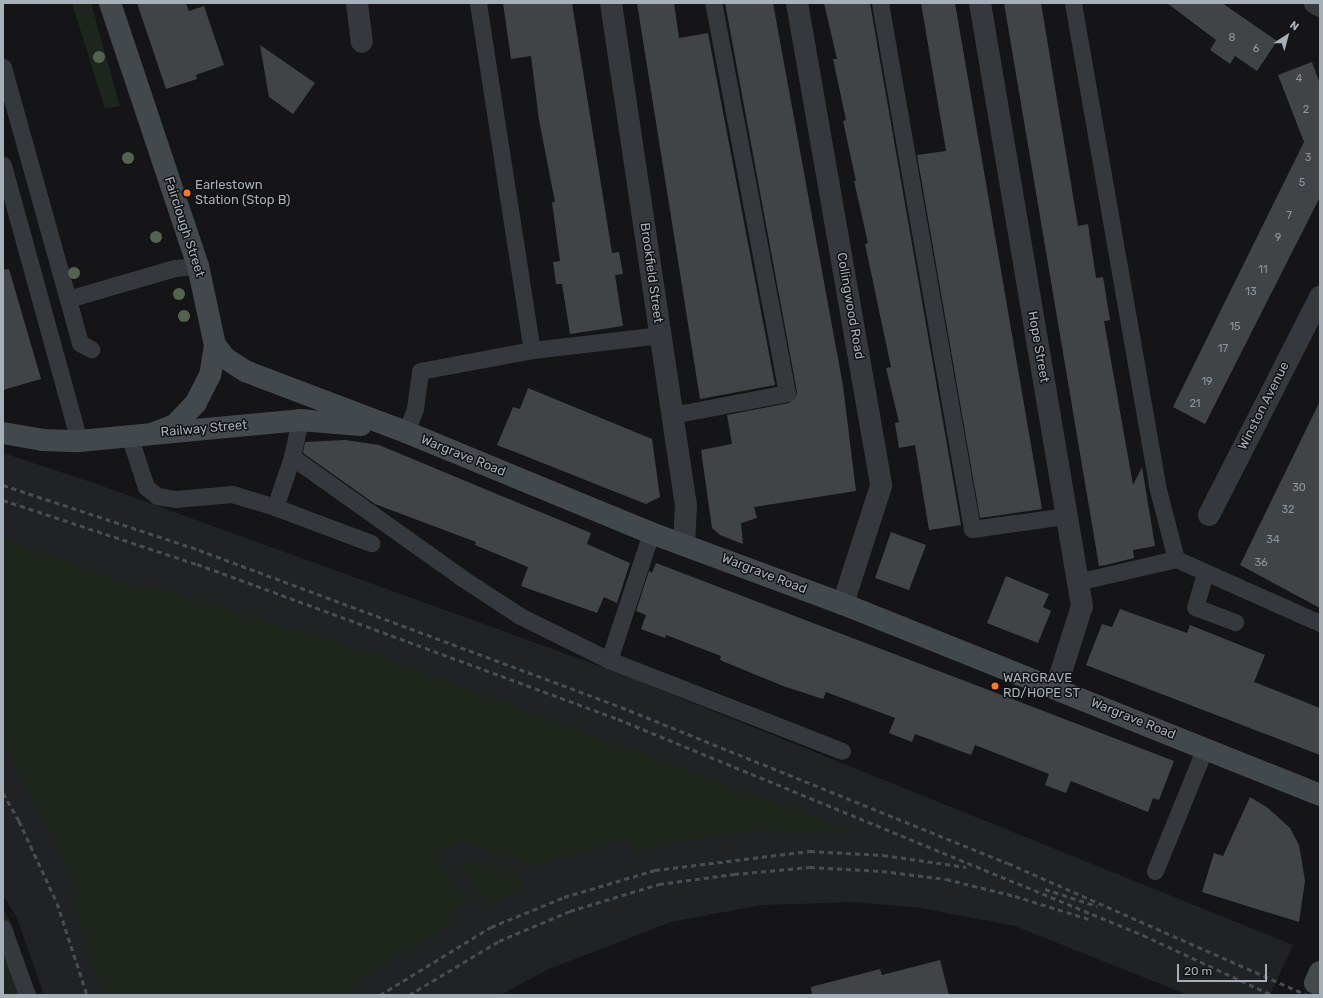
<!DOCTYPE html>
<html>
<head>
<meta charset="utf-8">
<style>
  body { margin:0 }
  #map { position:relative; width:1323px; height:998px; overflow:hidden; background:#151517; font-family:Rubik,sans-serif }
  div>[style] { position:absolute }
  .built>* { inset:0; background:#212224 }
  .green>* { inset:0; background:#1d251c }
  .building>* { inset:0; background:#414447 }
  .lane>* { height:17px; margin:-8.5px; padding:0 8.5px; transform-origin:8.5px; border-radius:8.5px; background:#35383c }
  .street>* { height:22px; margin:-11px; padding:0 11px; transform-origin:11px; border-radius:11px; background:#35383c }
  .secondary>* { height:22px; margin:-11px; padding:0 11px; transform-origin:11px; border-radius:11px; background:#43484d }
  .rail>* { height:3px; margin-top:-1.5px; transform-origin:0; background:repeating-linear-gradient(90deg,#484d52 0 5px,transparent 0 9px) }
  .trees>* { width:12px; height:12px; margin:-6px; border-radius:50%; background:#52644d }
  .dots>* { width:11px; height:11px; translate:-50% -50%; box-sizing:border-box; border:2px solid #101012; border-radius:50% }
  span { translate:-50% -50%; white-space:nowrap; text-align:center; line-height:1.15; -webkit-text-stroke:3px #101012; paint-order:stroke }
  .number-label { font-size:11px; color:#8c959c }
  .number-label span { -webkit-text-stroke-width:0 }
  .poi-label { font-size:13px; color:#a5b0b8 }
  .left { translate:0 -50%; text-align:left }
  .street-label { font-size:13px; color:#a5b0b8 }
  .frame { position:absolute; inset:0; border:4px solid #a5b0b8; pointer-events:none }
  .north { position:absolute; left:1267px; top:16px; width:40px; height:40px; -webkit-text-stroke:3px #101012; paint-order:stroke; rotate:36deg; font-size:11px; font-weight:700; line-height:16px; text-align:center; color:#a5b0b8 }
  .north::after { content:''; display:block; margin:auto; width:14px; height:18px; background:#a5b0b8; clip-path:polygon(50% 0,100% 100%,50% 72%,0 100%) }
  .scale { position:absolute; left:1177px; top:964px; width:90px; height:18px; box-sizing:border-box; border:2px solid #a5b0b8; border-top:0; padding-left:5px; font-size:12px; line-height:14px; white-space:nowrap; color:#a5b0b8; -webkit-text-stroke:3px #101012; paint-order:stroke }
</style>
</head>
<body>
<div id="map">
  <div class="built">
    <div style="clip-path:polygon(3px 453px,94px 483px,616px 672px,1293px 945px,1270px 995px,1188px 995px,1015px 926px,921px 908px,854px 902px,761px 905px,671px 922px,549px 969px,500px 995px,44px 995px,17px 918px,3px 895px)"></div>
  </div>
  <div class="green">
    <div style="clip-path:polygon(72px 3px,91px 3px,120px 106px,105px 109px)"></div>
    <div style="clip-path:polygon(3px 537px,132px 586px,148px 585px,367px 651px,854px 832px,755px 830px,634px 851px,629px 838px,535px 867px,464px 843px,448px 847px,436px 854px,468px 901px,448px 912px,454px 923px,376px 969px,342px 995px,101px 995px,72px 897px,78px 894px,53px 836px,3px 745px)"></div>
    <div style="clip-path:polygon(472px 860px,520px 878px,524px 889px,488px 905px,460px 865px)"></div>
    <div style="clip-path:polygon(3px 909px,9px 919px,36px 995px,3px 995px)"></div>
  </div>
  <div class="building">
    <div style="clip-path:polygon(137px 3px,186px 3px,189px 11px,204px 6px,224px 65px,196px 75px,197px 79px,166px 89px)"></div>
    <div style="clip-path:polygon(503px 3px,572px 3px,612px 253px,619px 252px,623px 274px,615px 275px,623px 326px,570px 334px,562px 284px,556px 284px,553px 262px,560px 261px,552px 202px,555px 202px,539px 120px,531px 56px,511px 59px)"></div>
    <div style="clip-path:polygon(637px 3px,674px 3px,679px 38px,708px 33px,775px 385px,700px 399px)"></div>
    <div style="clip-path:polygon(725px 3px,773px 3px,843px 386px,856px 491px,754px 507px,757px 518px,741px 523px,743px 544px,720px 535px,712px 528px,701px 450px,732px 444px,727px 415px,789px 403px,796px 397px,797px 392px)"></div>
    <div style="clip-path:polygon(824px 3px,870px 3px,961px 525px,929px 530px,915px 445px,899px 448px,895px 423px,899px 422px,886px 368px,891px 367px,865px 244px,868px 243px,854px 181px,856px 181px,843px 121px,846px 120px,833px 59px,837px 59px)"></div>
    <div style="clip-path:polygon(921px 3px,955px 3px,1042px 509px,980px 518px,917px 155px,946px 151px)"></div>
    <div style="clip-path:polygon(1004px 3px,1041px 3px,1078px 226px,1088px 224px,1096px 278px,1103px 277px,1110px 320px,1104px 321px,1133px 485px,1142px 467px,1155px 546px,1133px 550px,1134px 558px,1106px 565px,1099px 566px)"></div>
    <div style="clip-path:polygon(1167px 3px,1222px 3px,1277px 41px,1257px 71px,1235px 56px,1230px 64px,1210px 50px,1216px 40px)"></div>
    <div style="clip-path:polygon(260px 45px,315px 83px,293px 114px,269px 97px)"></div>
    <div style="clip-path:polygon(1312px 62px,1320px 84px,1320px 197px,1205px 424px,1173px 407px,1304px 142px,1278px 75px)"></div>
    <div style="clip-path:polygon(9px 269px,41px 379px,3px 390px,3px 270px)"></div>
    <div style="clip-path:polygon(528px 388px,652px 439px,660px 497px,646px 504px,497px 445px,513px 407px,520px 409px)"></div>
    <div style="clip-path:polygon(1320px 401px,1320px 608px,1240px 565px)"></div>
    <div style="clip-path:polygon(345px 440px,379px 445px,591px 533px,587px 544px,630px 563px,617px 603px,604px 597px,597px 613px,521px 586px,528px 567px,475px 545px,476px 542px,375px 504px,303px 453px,305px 442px)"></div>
    <div style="clip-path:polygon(891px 532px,926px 545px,909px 590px,875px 578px)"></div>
    <div style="clip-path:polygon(656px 563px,1174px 761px,1159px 800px,1153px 798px,1148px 812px,1071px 781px,1066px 793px,1045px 785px,1049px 774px,975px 745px,971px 755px,915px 734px,912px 742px,889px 733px,895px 718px,826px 692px,823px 699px,783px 686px,720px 660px,721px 656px,666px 635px,665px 638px,641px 629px,646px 615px,636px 611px,649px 571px,652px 573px)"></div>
    <div style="clip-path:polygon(1006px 576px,1049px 594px,1043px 607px,1051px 611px,1038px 643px,987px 623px)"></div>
    <div style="clip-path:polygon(1120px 609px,1187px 633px,1190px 625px,1265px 655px,1254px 682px,1320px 708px,1320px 755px,1086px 665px,1102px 624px,1112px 627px)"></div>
    <div style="clip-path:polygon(1250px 797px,1268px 808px,1290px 828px,1299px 845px,1305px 881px,1299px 922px,1202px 892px,1214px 853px,1223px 856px)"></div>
    <div style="clip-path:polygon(940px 960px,949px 995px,812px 995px,811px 987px,880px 969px,882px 975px)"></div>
  </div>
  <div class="lane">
    <div style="left:478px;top:3px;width:351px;rotate:81.2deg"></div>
    <div style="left:880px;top:3px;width:534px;rotate:80.08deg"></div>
    <div style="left:972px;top:529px;width:95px;rotate:-7.9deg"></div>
    <div style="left:1073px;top:3px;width:490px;rotate:80.1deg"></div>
    <div style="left:1157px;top:486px;width:75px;rotate:75.4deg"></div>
    <div style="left:1176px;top:559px;width:158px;rotate:24deg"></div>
    <div style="left:3px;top:67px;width:287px;rotate:74.4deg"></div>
    <div style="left:80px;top:343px;width:13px;rotate:29deg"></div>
    <div style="left:3px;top:165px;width:286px;rotate:74.6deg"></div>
    <div style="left:68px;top:299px;width:111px;rotate:-16.2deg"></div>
    <div style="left:175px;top:268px;width:23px;rotate:-5deg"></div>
    <div style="left:672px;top:415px;width:117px;rotate:-10.8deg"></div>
    <div style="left:787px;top:393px;width:397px;rotate:-100.7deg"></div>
    <div style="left:406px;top:432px;width:26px;rotate:-69deg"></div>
    <div style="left:415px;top:408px;width:37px;rotate:-82deg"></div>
    <div style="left:420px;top:371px;width:114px;rotate:-10.6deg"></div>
    <div style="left:532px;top:350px;width:130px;rotate:-6.6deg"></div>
    <div style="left:129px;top:435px;width:55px;rotate:71.9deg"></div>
    <div style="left:146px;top:487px;width:14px;rotate:39deg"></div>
    <div style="left:157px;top:496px;width:18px;rotate:9deg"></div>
    <div style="left:175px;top:499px;width:57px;rotate:-5deg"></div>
    <div style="left:232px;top:494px;width:45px;rotate:16.8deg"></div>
    <div style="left:275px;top:507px;width:53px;rotate:-71.2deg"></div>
    <div style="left:292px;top:457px;width:38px;rotate:-78deg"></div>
    <div style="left:292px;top:457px;width:209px;rotate:35.4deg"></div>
    <div style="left:462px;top:578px;width:69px;rotate:33.2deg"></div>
    <div style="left:520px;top:616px;width:99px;rotate:26.3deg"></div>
    <div style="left:609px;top:660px;width:250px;rotate:21.3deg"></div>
    <div style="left:275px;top:507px;width:103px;rotate:20.6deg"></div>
    <div style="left:1205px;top:573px;width:35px;rotate:106deg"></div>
    <div style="left:1195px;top:607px;width:43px;rotate:20.6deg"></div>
    <div style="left:1077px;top:582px;width:102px;rotate:-13.1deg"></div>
    <div style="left:609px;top:660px;width:134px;rotate:-71.7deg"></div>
    <div style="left:1155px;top:871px;width:133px;rotate:-67.9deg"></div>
    <div style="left:3px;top:928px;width:71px;rotate:70.3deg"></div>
  </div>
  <div class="street">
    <div style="left:357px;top:3px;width:39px;rotate:83deg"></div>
    <div style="left:611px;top:3px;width:509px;rotate:81.52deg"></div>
    <div style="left:686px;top:506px;width:38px;rotate:93deg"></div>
    <div style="left:797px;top:3px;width:490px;rotate:80.1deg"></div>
    <div style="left:881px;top:486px;width:124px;rotate:107.9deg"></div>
    <div style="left:980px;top:3px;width:612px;rotate:80.4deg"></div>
    <div style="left:1082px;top:606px;width:86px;rotate:107.6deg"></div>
    <div style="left:1315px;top:3px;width:6px;rotate:31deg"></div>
    <div style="left:1209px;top:515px;width:245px;rotate:-63deg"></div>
  </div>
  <div class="secondary">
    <div style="left:110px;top:3px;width:277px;rotate:71.5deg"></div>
    <div style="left:198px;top:266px;width:81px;rotate:77.9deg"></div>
    <div style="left:215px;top:345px;width:30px;rotate:99deg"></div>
    <div style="left:210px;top:375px;width:31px;rotate:117deg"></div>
    <div style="left:196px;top:403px;width:30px;rotate:134deg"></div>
    <div style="left:175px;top:425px;width:22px;rotate:159deg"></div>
    <div style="left:215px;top:345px;width:16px;rotate:52deg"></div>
    <div style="left:225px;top:358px;width:24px;rotate:33deg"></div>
    <div style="left:245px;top:371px;width:172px;rotate:20.8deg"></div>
    <div style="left:406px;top:432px;width:265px;rotate:22.4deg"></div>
    <div style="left:651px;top:533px;width:205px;rotate:20.3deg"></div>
    <div style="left:843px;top:604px;width:514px;rotate:21.82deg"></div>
    <div style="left:3px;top:433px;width:40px;rotate:10deg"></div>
    <div style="left:42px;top:440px;width:37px;rotate:2deg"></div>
    <div style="left:79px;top:441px;width:222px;rotate:-5.4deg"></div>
    <div style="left:300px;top:420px;width:61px;rotate:4.7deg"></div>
    <div style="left:1315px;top:983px;width:12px;rotate:-66deg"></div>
  </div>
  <div class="rail">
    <div style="left:3px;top:485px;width:206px;rotate:18.3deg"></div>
    <div style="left:199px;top:550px;width:450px;rotate:20.4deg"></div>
    <div style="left:621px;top:707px;width:417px;rotate:22deg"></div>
    <div style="left:1008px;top:863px;width:327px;rotate:23.8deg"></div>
    <div style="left:3px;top:500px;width:204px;rotate:18.3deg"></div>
    <div style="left:197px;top:564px;width:449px;rotate:20.2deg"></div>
    <div style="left:618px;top:719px;width:568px;rotate:22.36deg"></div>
    <div style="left:1143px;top:935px;width:142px;rotate:24.9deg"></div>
    <div style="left:3px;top:793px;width:32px;rotate:60deg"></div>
    <div style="left:19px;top:821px;width:90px;rotate:65.1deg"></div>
    <div style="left:57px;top:903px;width:97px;rotate:71.9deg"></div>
    <div style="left:1045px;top:889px;width:55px;rotate:18.1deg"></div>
    <div style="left:380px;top:995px;width:130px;rotate:-31.5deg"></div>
    <div style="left:491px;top:927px;width:79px;rotate:-22.3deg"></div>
    <div style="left:564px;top:897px;width:95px;rotate:-16.5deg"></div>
    <div style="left:655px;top:870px;width:156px;rotate:-7deg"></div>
    <div style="left:810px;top:851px;width:73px;rotate:3.1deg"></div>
    <div style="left:883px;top:855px;width:84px;rotate:8.2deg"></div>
    <div style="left:409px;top:995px;width:105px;rotate:-31deg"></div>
    <div style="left:499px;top:941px;width:77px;rotate:-22.9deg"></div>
    <div style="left:570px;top:911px;width:93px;rotate:-16.9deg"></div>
    <div style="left:659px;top:884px;width:76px;rotate:-7.6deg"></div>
    <div style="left:734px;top:874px;width:76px;rotate:-5.3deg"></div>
    <div style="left:810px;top:867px;width:72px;rotate:3.2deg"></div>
    <div style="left:882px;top:871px;width:64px;rotate:7.1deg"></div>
    <div style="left:946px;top:879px;width:71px;rotate:13.8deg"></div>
    <div style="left:1015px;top:896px;width:77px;rotate:17.3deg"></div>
  </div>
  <div class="trees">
    <div style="left:99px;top:57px"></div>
    <div style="left:128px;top:158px"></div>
    <div style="left:156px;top:237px"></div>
    <div style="left:74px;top:273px"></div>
    <div style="left:179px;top:294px"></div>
    <div style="left:184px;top:316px"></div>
  </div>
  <div class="dots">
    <div style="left:187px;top:193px;background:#ff7925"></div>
    <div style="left:995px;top:686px;background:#ff7925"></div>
  </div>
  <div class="number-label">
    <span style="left:1232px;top:38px">8</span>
    <span style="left:1256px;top:49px">6</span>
    <span style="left:1299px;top:79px">4</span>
    <span style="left:1306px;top:110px">2</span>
    <span style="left:1308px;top:158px">3</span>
    <span style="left:1302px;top:183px">5</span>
    <span style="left:1289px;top:216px">7</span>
    <span style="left:1278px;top:238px">9</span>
    <span style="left:1263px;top:270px">11</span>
    <span style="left:1251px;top:292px">13</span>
    <span style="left:1235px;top:327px">15</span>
    <span style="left:1223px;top:349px">17</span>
    <span style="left:1207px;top:382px">19</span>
    <span style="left:1195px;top:404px">21</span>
    <span style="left:1299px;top:488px">30</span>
    <span style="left:1288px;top:510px">32</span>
    <span style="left:1273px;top:540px">34</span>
    <span style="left:1261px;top:563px">36</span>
  </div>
  <div class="poi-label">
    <span class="left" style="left:195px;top:193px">Earlestown<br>Station (Stop B)</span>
    <span class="left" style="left:1003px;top:686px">WARGRAVE<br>RD/HOPE ST</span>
  </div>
  <div class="street-label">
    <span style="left:184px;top:227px;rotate:72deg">Fairclough Street</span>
    <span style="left:651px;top:273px;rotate:82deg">Brookfield Street</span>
    <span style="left:850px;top:306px;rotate:80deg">Collingwood Road</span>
    <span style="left:1038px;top:347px;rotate:80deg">Hope Street</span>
    <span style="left:1264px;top:406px;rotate:-63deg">Winston Avenue</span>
    <span style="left:204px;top:429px;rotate:-5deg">Railway Street</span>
    <span style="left:463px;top:456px;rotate:22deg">Wargrave Road</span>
    <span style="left:764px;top:574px;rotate:21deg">Wargrave Road</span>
    <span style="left:1133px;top:719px;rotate:22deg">Wargrave Road</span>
  </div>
  <div class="frame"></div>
  <div class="north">N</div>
  <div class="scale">20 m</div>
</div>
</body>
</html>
